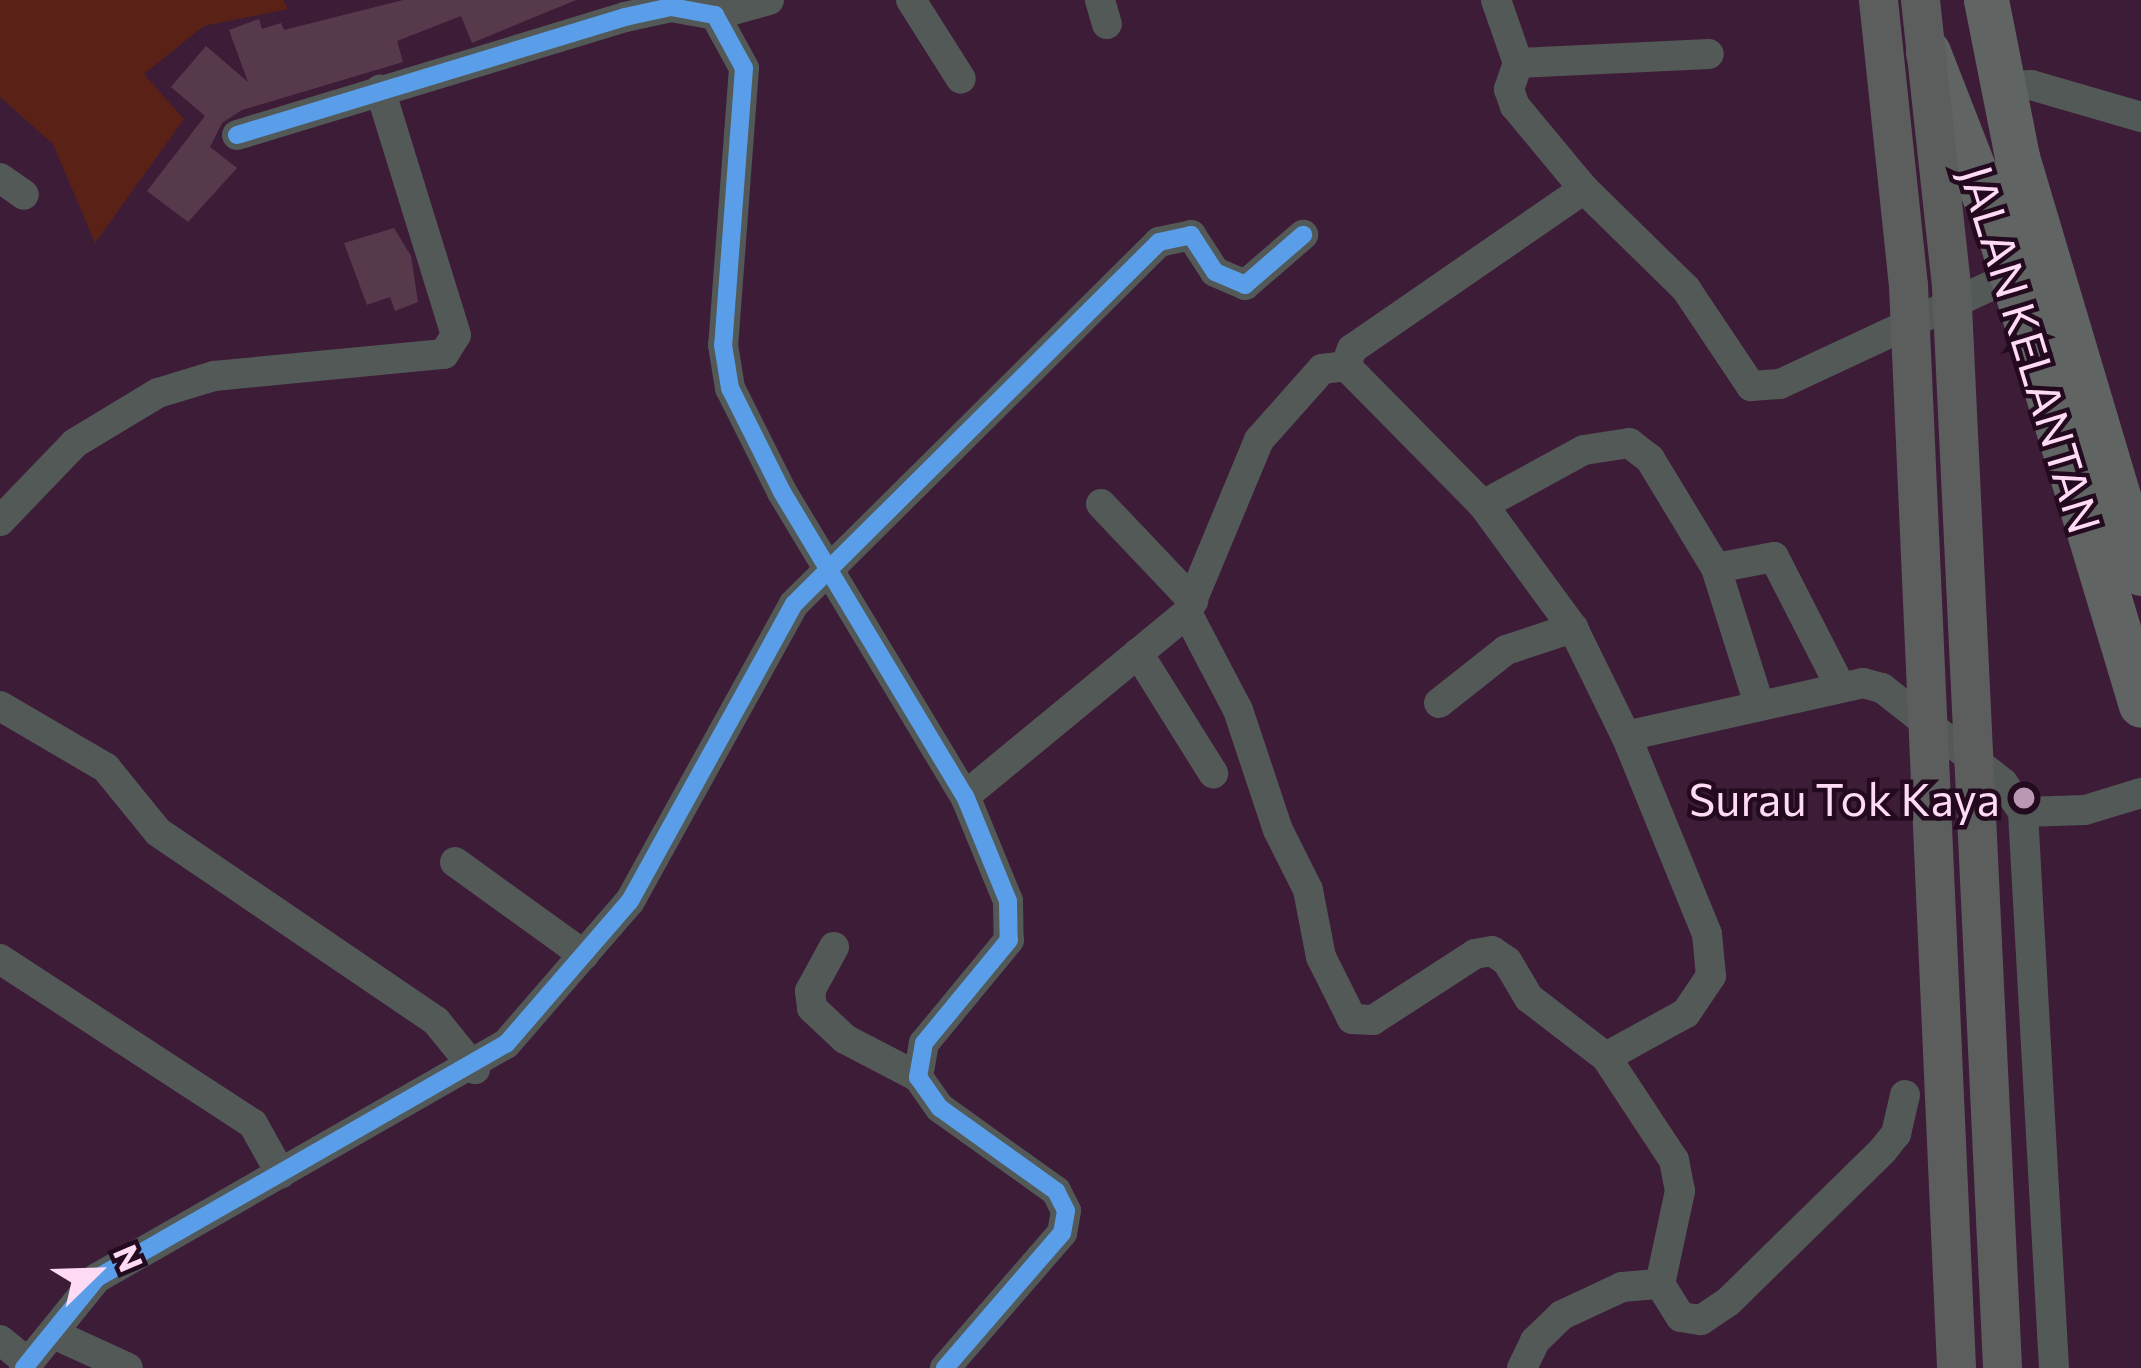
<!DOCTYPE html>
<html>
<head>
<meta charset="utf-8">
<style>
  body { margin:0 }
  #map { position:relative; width:2141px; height:1368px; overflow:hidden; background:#3d1c38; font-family:Commissioner,sans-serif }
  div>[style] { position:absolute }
  .green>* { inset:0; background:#5a2117 }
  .building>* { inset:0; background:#563a4c }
  .minor>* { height:30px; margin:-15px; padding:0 15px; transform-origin:15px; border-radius:15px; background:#535957 }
  .highway>* { height:45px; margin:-22.5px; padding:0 22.5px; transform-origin:22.5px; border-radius:22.5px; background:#606563 }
  .major-bridge>* { height:39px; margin:-19.5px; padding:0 19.5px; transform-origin:19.5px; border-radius:19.5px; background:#5c5e5e }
  .cycleway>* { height:18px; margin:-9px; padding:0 9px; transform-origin:9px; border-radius:9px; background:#5a9eea }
  .dots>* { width:33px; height:33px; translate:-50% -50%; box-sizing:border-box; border:6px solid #230a1e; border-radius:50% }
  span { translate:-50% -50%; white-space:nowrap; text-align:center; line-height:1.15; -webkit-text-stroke:9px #230a1e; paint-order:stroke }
  .street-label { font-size:45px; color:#fedaf5 }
  .poi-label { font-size:45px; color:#fedaf5 }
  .right { translate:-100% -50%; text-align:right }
  .north { position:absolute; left:36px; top:1212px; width:120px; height:120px; -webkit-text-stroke:9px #230a1e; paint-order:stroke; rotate:67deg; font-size:33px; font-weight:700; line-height:48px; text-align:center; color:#fedaf5 }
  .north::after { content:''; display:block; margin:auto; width:42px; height:54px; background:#fedaf5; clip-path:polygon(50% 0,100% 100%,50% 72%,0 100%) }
</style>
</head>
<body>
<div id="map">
  <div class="green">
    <div style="clip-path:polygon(0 0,283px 0,288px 9px,204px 26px,144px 74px,184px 119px,95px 243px,53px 144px,0 97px)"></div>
  </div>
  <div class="building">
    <div style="clip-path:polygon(403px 0,576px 0,472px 43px,461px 16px,397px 41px,403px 62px,242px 110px,222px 123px,210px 147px,237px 168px,188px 222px,147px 191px,205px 116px,171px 87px,206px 46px,248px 82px,229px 30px,259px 19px,262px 29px,281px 23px,284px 30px)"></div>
    <div style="clip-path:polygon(394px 228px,411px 256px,418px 302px,395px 311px,390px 297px,367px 305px,344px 243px)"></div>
  </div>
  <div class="minor">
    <div style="left:911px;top:0;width:93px;rotate:57.7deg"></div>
    <div style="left:1100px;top:0;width:25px;rotate:74deg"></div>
    <div style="left:1496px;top:0;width:67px;rotate:70.8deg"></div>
    <div style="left:1518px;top:63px;width:28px;rotate:109deg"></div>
    <div style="left:1509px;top:89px;width:18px;rotate:71deg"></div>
    <div style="left:1515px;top:106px;width:108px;rotate:50.3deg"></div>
    <div style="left:1584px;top:189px;width:143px;rotate:44.4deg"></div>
    <div style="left:1686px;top:289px;width:117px;rotate:56.2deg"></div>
    <div style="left:1751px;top:386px;width:29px;rotate:-4deg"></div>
    <div style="left:1780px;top:384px;width:256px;rotate:-25deg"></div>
    <div style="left:715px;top:15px;width:56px;rotate:-15.5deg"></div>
    <div style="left:1518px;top:63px;width:191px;rotate:-2.7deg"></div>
    <div style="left:2001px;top:87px;width:30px;rotate:-4deg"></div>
    <div style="left:2031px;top:85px;width:115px;rotate:16.2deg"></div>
    <div style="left:237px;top:135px;width:406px;rotate:-16.9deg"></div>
    <div style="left:625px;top:17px;width:47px;rotate:-12.3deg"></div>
    <div style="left:671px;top:7px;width:45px;rotate:10.3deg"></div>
    <div style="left:715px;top:15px;width:60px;rotate:61.3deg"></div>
    <div style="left:744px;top:68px;width:278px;rotate:94.3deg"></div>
    <div style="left:723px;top:345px;width:44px;rotate:80.8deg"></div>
    <div style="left:730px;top:388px;width:116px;rotate:63.4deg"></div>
    <div style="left:782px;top:492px;width:355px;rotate:59deg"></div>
    <div style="left:965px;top:796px;width:113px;rotate:67.7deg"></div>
    <div style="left:1008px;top:901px;width:39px;rotate:89deg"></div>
    <div style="left:1009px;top:940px;width:134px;rotate:129.5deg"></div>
    <div style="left:924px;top:1043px;width:35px;rotate:100deg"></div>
    <div style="left:918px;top:1077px;width:38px;rotate:55deg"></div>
    <div style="left:940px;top:1108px;width:143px;rotate:35.6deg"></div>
    <div style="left:1056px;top:1191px;width:22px;rotate:63deg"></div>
    <div style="left:1066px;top:1211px;width:22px;rotate:100deg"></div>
    <div style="left:1062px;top:1233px;width:179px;rotate:130.9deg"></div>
    <div style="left:0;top:178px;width:29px;rotate:35deg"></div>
    <div style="left:1346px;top:366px;width:18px;rotate:-71deg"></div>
    <div style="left:1352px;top:349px;width:282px;rotate:-34.6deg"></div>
    <div style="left:1101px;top:504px;width:134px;rotate:46.5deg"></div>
    <div style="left:1483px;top:505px;width:115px;rotate:-28.6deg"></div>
    <div style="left:1584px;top:450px;width:46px;rotate:-8.8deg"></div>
    <div style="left:1629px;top:443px;width:26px;rotate:37deg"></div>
    <div style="left:1650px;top:459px;width:127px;rotate:58.8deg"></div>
    <div style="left:1716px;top:568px;width:143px;rotate:72.5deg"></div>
    <div style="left:0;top:521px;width:108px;rotate:-46.1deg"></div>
    <div style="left:75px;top:443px;width:97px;rotate:-31.1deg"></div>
    <div style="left:158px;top:393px;width:59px;rotate:-16.9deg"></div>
    <div style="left:214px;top:376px;width:231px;rotate:-5.5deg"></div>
    <div style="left:444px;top:354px;width:22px;rotate:-58deg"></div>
    <div style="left:456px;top:335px;width:257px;rotate:-107.2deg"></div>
    <div style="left:1716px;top:568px;width:59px;rotate:-10.7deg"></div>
    <div style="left:1774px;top:557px;width:143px;rotate:62.9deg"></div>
    <div style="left:1187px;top:613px;width:110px;rotate:62.3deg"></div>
    <div style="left:1238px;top:710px;width:126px;rotate:71.6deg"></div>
    <div style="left:1278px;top:830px;width:67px;rotate:63.4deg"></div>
    <div style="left:1308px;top:890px;width:68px;rotate:79deg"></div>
    <div style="left:1321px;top:957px;width:69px;rotate:63.4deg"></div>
    <div style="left:1352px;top:1019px;width:21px;rotate:3deg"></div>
    <div style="left:1373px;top:1020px;width:121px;rotate:-32.9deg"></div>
    <div style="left:1475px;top:954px;width:17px;rotate:-10deg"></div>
    <div style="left:1492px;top:951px;width:18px;rotate:34deg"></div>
    <div style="left:1507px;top:961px;width:43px;rotate:59.3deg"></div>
    <div style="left:1529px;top:998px;width:97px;rotate:37.5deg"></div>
    <div style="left:1606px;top:1057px;width:123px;rotate:56.6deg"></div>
    <div style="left:1674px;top:1160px;width:32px;rotate:79deg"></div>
    <div style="left:1680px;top:1191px;width:95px;rotate:102.1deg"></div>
    <div style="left:1660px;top:1284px;width:39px;rotate:58deg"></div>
    <div style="left:1681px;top:1317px;width:20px;rotate:9deg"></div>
    <div style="left:1701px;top:1320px;width:32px;rotate:-34deg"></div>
    <div style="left:1728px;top:1302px;width:217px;rotate:-44.4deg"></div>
    <div style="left:1883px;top:1150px;width:21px;rotate:-51deg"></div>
    <div style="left:1896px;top:1134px;width:40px;rotate:-77deg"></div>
    <div style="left:1138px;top:653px;width:142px;rotate:58deg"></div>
    <div style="left:1439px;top:703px;width:85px;rotate:-38.3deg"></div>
    <div style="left:1506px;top:650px;width:71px;rotate:-18.2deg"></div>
    <div style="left:0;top:706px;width:123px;rotate:30.3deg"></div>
    <div style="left:106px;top:768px;width:82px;rotate:50.9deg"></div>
    <div style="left:158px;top:832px;width:336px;rotate:34.2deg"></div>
    <div style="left:436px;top:1021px;width:62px;rotate:50.9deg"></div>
    <div style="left:965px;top:796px;width:288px;rotate:-39.5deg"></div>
    <div style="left:1187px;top:613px;width:187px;rotate:-67.4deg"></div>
    <div style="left:1259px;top:440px;width:95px;rotate:-48.4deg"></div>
    <div style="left:1322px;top:369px;width:24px;rotate:-7deg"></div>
    <div style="left:1346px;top:366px;width:195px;rotate:45.4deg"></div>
    <div style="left:1483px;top:505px;width:152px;rotate:53.8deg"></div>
    <div style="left:1573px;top:628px;width:120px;rotate:63.9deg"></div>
    <div style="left:1626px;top:736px;width:243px;rotate:-12.6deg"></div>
    <div style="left:1863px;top:683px;width:20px;rotate:15deg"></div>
    <div style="left:1882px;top:688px;width:154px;rotate:38.1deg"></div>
    <div style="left:2003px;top:783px;width:35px;rotate:55deg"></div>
    <div style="left:2023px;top:812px;width:62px;rotate:-1.8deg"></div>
    <div style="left:2085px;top:810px;width:59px;rotate:-16.9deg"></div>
    <div style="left:2023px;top:812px;width:557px;rotate:86.81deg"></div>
    <div style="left:455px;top:862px;width:159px;rotate:35.8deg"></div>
    <div style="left:834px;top:947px;width:50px;rotate:118.6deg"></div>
    <div style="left:810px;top:991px;width:17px;rotate:83deg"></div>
    <div style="left:812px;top:1008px;width:45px;rotate:43.2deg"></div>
    <div style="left:845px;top:1039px;width:82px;rotate:27.5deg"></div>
    <div style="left:0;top:959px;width:302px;rotate:33.1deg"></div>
    <div style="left:253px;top:1124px;width:57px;rotate:60.8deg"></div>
    <div style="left:1606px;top:1057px;width:91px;rotate:-28.8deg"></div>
    <div style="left:1686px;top:1013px;width:45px;rotate:-56deg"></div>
    <div style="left:1711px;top:976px;width:42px;rotate:-95.4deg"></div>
    <div style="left:1707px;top:934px;width:214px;rotate:-112.2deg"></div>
    <div style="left:56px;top:1335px;width:79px;rotate:24.6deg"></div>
    <div style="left:0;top:1340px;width:36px;rotate:39deg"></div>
    <div style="left:24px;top:1368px;width:116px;rotate:-51deg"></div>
    <div style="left:97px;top:1278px;width:471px;rotate:-29.8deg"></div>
    <div style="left:506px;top:1044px;width:189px;rotate:-49.1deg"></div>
    <div style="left:630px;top:901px;width:339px;rotate:-61.1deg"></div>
    <div style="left:794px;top:604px;width:514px;rotate:-44.76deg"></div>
    <div style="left:1159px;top:242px;width:33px;rotate:-12deg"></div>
    <div style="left:1191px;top:235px;width:44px;rotate:57deg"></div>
    <div style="left:1215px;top:272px;width:33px;rotate:23deg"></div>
    <div style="left:1245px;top:285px;width:77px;rotate:-40.8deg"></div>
    <div style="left:1522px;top:1368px;width:30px;rotate:-64deg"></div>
    <div style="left:1535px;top:1341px;width:37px;rotate:-44deg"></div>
    <div style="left:1562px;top:1315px;width:66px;rotate:-25deg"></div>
    <div style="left:1622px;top:1287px;width:38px;rotate:-5deg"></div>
  </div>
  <div class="highway">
    <div style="left:1986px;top:0;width:160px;rotate:78.8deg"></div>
    <div style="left:2017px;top:157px;width:434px;rotate:73.4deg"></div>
    <div style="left:1928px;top:52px;width:204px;rotate:68.7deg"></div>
    <div style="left:2002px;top:242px;width:483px;rotate:73.3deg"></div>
  </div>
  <div class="major-bridge">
    <div style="left:1878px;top:0;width:287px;rotate:84deg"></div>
    <div style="left:1908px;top:285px;width:1084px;rotate:87.46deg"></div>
    <div style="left:1920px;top:0;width:287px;rotate:83.8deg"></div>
    <div style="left:1951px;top:285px;width:1084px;rotate:87.3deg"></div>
  </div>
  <div class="cycleway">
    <div style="left:237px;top:135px;width:406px;rotate:-16.9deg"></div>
    <div style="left:625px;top:17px;width:47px;rotate:-12.3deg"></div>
    <div style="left:671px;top:7px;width:45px;rotate:10.3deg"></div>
    <div style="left:715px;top:15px;width:60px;rotate:61.3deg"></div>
    <div style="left:744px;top:68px;width:278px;rotate:94.3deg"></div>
    <div style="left:723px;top:345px;width:44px;rotate:80.8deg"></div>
    <div style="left:730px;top:388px;width:116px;rotate:63.4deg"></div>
    <div style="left:782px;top:492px;width:355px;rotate:59deg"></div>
    <div style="left:965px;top:796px;width:113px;rotate:67.7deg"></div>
    <div style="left:1008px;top:901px;width:39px;rotate:89deg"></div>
    <div style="left:1009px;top:940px;width:134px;rotate:129.5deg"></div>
    <div style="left:924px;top:1043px;width:35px;rotate:100deg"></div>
    <div style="left:918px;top:1077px;width:38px;rotate:55deg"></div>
    <div style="left:940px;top:1108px;width:143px;rotate:35.6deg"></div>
    <div style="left:1056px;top:1191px;width:22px;rotate:63deg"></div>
    <div style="left:1066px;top:1211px;width:22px;rotate:100deg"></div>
    <div style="left:1062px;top:1233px;width:179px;rotate:130.9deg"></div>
    <div style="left:24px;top:1368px;width:116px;rotate:-51deg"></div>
    <div style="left:97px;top:1278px;width:471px;rotate:-29.8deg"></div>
    <div style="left:506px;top:1044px;width:189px;rotate:-49.1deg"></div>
    <div style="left:630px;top:901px;width:339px;rotate:-61.1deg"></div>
    <div style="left:794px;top:604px;width:514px;rotate:-44.76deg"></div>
    <div style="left:1159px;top:242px;width:33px;rotate:-12deg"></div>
    <div style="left:1191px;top:235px;width:44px;rotate:57deg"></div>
    <div style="left:1215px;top:272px;width:33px;rotate:23deg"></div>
    <div style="left:1245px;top:285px;width:77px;rotate:-40.8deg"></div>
  </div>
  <div class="dots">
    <div style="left:2024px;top:798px;background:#ba98b3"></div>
  </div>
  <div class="street-label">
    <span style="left:2032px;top:349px;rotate:73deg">JALAN KELANTAN</span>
  </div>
  <div class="poi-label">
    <span class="right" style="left:2000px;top:798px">Surau Tok Kaya</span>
  </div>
  <div class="north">N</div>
</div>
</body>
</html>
